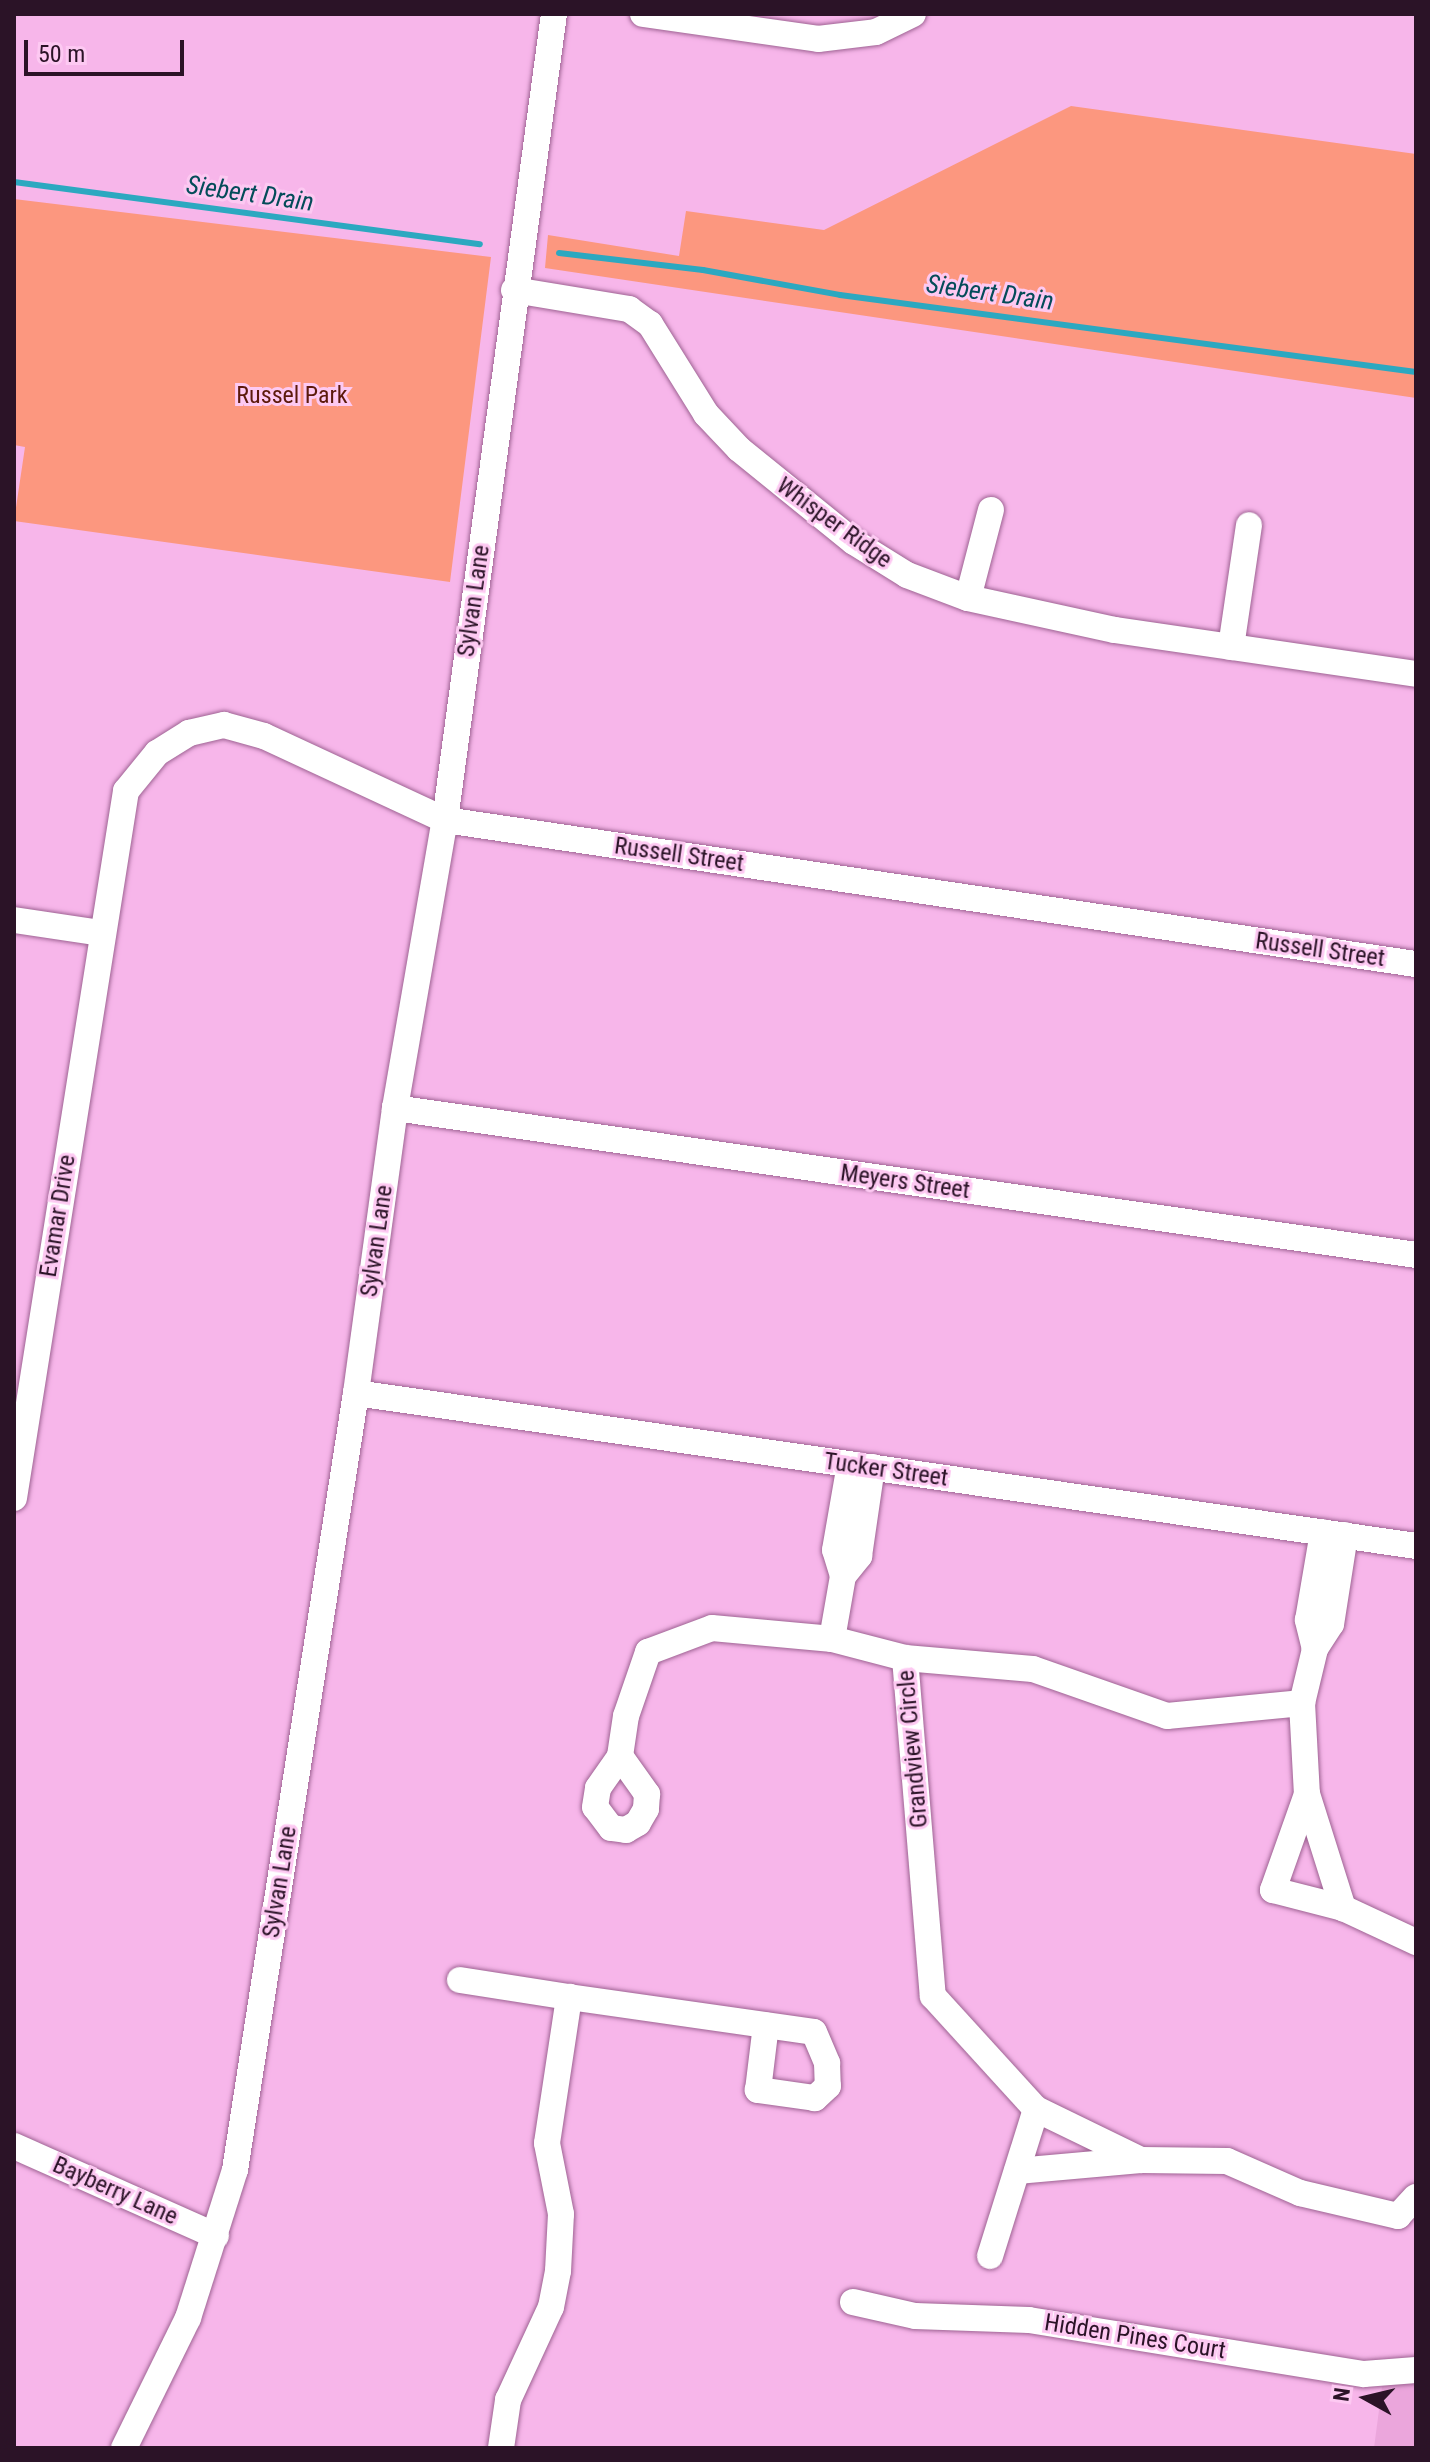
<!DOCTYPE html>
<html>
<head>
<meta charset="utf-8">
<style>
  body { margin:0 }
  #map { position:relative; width:1430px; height:2462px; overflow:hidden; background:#f7b6ea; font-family:"Roboto Condensed",sans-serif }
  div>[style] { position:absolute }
  .built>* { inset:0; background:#eba6dc }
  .green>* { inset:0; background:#fc977f }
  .stream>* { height:6px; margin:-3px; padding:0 3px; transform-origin:3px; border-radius:3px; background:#2ca8c0 }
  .roads { filter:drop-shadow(0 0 2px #9e6393) drop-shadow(0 0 2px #9e6393) }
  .minor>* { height:26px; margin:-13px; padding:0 13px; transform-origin:13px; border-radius:13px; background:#fff }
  span { translate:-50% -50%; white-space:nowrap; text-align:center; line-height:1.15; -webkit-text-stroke:6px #fdc9f2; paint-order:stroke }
  .park-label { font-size:24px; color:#5b190a }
  .street-label { font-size:24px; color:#2b1327 }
  .water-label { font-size:26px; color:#044c59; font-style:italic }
  .frame { position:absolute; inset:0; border:16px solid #2b1327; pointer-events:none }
  .north { position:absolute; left:1326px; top:2358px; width:80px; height:80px; -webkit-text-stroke:6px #fdc9f2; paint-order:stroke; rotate:278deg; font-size:22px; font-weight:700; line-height:32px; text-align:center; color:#2b1327 }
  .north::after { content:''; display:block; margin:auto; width:28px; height:36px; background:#2b1327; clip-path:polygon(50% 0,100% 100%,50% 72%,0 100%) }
  .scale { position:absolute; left:24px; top:40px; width:160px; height:36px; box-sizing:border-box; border:4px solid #2b1327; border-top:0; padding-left:10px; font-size:24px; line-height:28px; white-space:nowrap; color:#2b1327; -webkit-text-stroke:6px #fdc9f2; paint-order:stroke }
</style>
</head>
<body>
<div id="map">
  <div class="built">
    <div style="clip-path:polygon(1416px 2361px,1416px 2448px,1374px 2448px,1384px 2372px)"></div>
  </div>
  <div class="green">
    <div style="clip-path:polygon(1071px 106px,1416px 154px,1416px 398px,545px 268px,548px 235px,679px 256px,686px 211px,824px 230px)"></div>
    <div style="clip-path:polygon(14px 199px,491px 257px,450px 582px,14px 521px,25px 447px,14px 445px)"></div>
  </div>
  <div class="stream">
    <div style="left:14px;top:182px;width:470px;rotate:7.6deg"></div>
    <div style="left:559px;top:253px;width:145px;rotate:6.7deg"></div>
    <div style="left:703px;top:270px;width:139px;rotate:10.3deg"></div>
    <div style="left:840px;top:295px;width:581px;rotate:7.61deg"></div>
  </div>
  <div class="roads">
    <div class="minor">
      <div style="left:643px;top:14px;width:177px;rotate:8.1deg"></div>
      <div style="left:818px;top:39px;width:58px;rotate:-6.9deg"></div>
      <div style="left:876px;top:32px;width:41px;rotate:-25.9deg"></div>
      <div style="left:514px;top:290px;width:117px;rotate:9.4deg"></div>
      <div style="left:629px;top:309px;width:26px;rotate:36deg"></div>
      <div style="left:650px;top:324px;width:106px;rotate:58.1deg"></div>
      <div style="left:706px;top:414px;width:48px;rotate:46.7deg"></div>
      <div style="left:739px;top:449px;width:148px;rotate:39deg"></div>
      <div style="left:854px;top:542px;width:62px;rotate:31.9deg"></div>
      <div style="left:907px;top:575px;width:65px;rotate:20.7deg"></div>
      <div style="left:968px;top:598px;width:150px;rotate:12.3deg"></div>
      <div style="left:1115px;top:630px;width:304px;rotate:8.3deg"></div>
      <div style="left:968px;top:598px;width:91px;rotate:-75.4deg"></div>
      <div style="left:1231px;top:647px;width:123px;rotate:-81.6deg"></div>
      <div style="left:14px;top:920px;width:88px;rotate:8.5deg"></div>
      <div style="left:395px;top:1108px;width:1032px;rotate:8.19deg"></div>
      <div style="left:356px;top:1393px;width:1071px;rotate:8.21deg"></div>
      <div style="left:14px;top:1498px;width:716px;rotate:-81deg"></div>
      <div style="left:126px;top:791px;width:49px;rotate:-50.8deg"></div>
      <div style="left:157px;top:753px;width:38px;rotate:-32deg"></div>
      <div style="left:189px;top:733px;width:36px;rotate:-13deg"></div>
      <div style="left:224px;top:725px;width:41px;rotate:15.4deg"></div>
      <div style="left:264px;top:736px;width:200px;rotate:24.9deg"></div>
      <div style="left:445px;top:820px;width:982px;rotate:8.44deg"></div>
      <div style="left:1345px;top:1535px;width:90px;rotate:98.9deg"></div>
      <div style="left:1331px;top:1624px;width:30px;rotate:123deg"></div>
      <div style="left:1315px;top:1649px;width:56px;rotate:103.5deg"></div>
      <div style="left:1302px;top:1703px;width:91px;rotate:86.9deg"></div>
      <div style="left:1307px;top:1794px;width:120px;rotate:72.5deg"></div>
      <div style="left:1343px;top:1908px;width:81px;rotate:25deg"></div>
      <div style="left:843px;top:1576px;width:27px;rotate:-107deg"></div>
      <div style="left:835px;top:1550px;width:87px;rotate:-80.1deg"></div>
      <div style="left:832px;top:1639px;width:64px;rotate:-80.1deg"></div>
      <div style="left:843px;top:1576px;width:26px;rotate:-51deg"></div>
      <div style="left:859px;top:1556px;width:90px;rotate:-81.7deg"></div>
      <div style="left:1315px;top:1649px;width:30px;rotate:-104deg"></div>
      <div style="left:1308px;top:1620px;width:89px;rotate:-80.3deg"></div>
      <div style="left:905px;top:1658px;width:339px;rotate:85.3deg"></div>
      <div style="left:933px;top:1996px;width:153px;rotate:47.7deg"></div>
      <div style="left:1036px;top:2109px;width:117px;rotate:25.9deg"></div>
      <div style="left:1141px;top:2160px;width:86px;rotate:0.7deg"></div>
      <div style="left:1227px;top:2161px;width:80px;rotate:23.7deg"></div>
      <div style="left:1300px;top:2193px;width:101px;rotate:13.2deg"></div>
      <div style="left:1398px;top:2216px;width:26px;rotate:-47deg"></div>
      <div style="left:620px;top:1756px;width:47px;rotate:54.6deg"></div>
      <div style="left:647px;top:1794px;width:15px;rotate:94deg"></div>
      <div style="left:646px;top:1809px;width:16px;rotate:120deg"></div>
      <div style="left:638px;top:1823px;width:14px;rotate:150deg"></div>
      <div style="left:626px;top:1830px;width:15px;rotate:-172deg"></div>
      <div style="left:611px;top:1828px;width:26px;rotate:-127deg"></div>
      <div style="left:595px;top:1807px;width:19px;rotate:-81deg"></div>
      <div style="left:598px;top:1788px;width:39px;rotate:-55deg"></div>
      <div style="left:620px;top:1756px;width:40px;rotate:-81.5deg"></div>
      <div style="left:626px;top:1716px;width:68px;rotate:-71deg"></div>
      <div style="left:648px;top:1652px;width:68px;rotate:-20.6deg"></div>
      <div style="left:712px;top:1628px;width:121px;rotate:5.2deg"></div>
      <div style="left:832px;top:1639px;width:75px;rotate:14.6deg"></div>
      <div style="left:905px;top:1658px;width:128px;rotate:4.9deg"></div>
      <div style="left:1033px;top:1669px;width:142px;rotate:19.3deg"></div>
      <div style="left:1167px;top:1716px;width:136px;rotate:-5.5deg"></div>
      <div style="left:1307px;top:1794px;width:102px;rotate:109.5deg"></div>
      <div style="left:1273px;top:1890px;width:72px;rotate:14.4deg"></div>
      <div style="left:460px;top:1980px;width:110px;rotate:8.9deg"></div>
      <div style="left:14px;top:2146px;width:221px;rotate:24deg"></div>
      <div style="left:1017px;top:2171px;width:124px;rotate:-5.1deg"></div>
      <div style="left:990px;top:2256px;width:154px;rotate:-72.6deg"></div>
      <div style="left:853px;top:2302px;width:64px;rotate:12.7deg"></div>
      <div style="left:915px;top:2316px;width:114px;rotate:2deg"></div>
      <div style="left:1029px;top:2320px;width:339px;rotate:9.2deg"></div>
      <div style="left:1364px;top:2374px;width:52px;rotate:-4.4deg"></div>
      <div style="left:124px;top:2448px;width:145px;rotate:-63.8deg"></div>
      <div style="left:188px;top:2318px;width:155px;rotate:-72.4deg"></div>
      <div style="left:235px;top:2170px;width:786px;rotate:-81.15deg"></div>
      <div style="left:356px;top:1393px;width:288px;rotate:-82.2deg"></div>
      <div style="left:395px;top:1108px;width:292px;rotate:-80.2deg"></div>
      <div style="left:445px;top:820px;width:813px;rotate:-82.3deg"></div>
      <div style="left:501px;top:2448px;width:49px;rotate:-81.7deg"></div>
      <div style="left:508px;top:2400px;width:102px;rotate:-65.2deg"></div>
      <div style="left:551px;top:2307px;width:37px;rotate:-79deg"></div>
      <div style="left:558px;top:2271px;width:57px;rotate:-87deg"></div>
      <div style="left:561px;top:2214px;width:72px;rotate:-101.2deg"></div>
      <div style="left:547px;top:2143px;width:148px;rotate:-81.4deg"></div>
      <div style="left:569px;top:1997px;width:247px;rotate:8.1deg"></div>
      <div style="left:814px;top:2032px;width:34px;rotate:67deg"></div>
      <div style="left:827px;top:2063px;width:23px;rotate:88deg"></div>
      <div style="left:828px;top:2086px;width:18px;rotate:137deg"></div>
      <div style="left:815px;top:2098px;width:58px;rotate:-172deg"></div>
      <div style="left:758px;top:2090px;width:65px;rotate:-83deg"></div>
    </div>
  </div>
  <div class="park-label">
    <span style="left:292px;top:396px">Russel Park</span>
  </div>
  <div class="street-label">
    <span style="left:834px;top:523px;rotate:36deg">Whisper Ridge</span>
    <span style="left:474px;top:601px;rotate:-82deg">Sylvan Lane</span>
    <span style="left:679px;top:855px;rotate:8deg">Russell Street</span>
    <span style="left:1320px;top:950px;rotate:8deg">Russell Street</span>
    <span style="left:905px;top:1182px;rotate:8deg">Meyers Street</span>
    <span style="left:58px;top:1216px;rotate:-81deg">Evamar Drive</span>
    <span style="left:377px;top:1241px;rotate:-82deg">Sylvan Lane</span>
    <span style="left:886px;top:1470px;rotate:8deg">Tucker Street</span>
    <span style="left:913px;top:1749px;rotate:-95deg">Grandview Circle</span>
    <span style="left:280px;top:1882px;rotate:-81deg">Sylvan Lane</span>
    <span style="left:115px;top:2191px;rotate:24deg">Bayberry Lane</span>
    <span style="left:1135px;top:2337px;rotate:9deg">Hidden Pines Court</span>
  </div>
  <div class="water-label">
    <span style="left:250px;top:194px;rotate:8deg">Siebert Drain</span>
    <span style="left:990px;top:293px;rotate:8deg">Siebert Drain</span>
  </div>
  <div class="frame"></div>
  <div class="north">N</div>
  <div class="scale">50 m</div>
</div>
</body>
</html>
